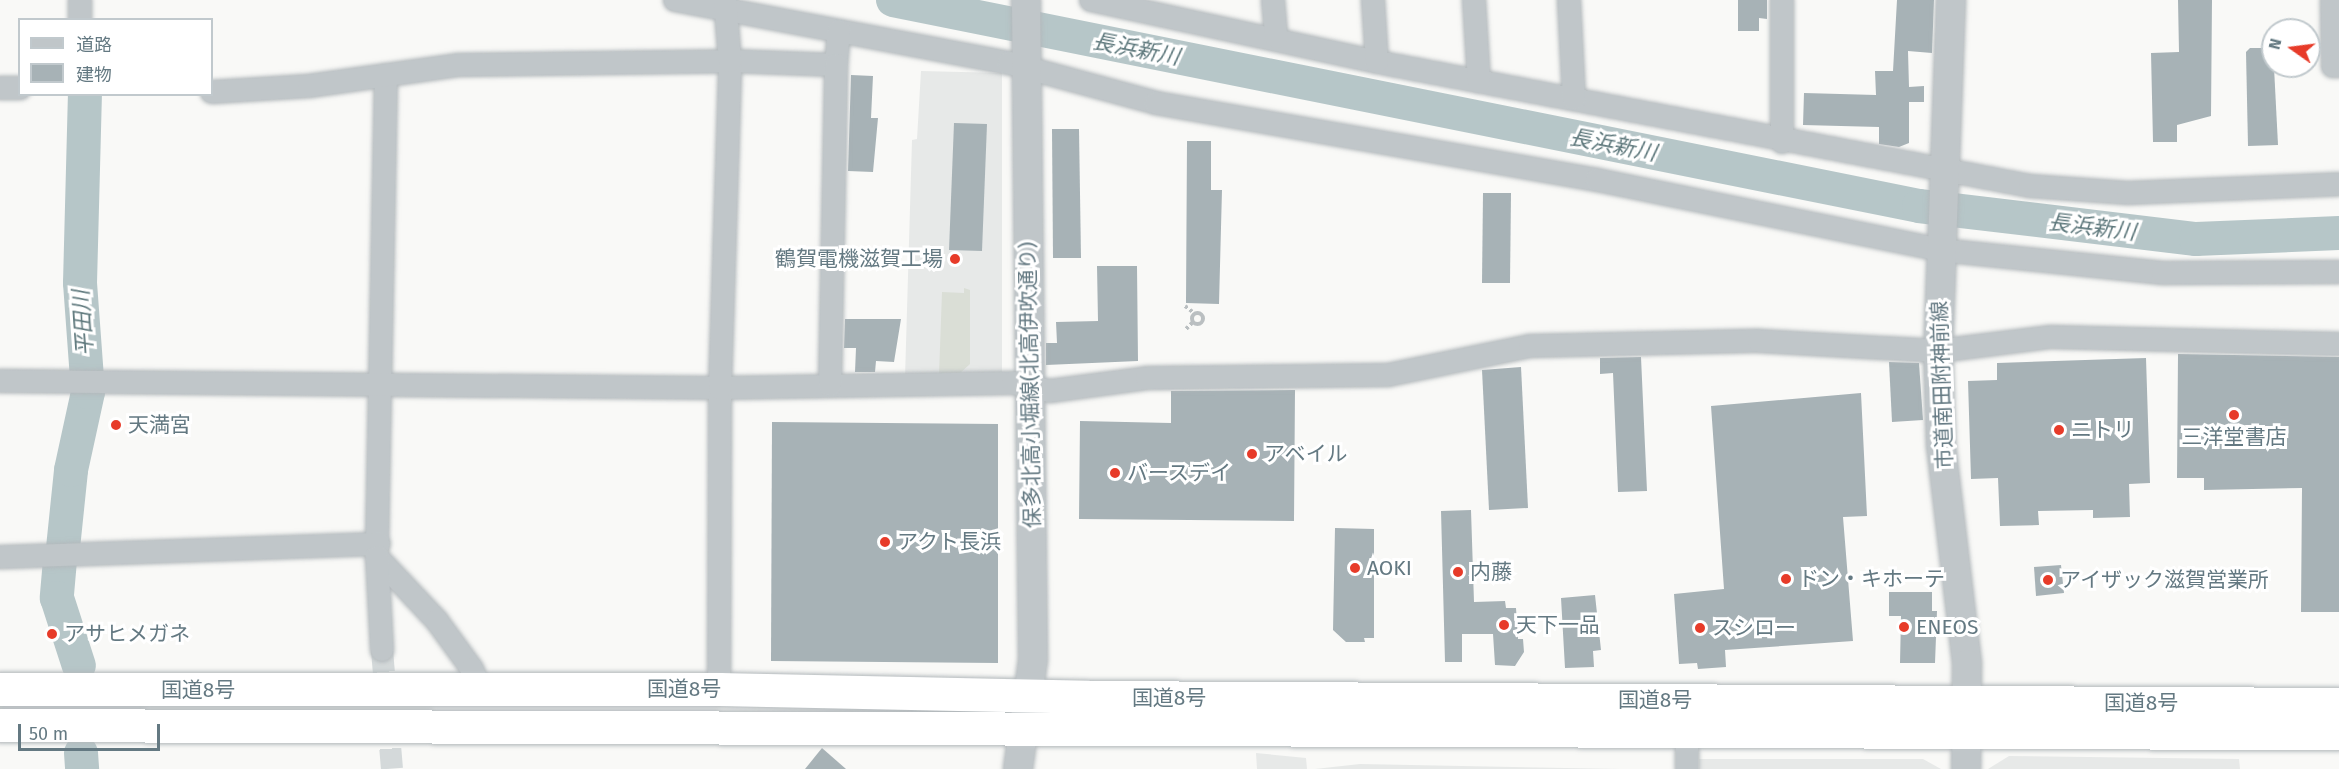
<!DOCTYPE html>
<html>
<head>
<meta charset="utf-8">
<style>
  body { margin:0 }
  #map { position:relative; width:2339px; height:769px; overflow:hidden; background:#f9f9f7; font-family:"Fira Sans","Noto Sans JP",sans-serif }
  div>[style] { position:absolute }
  .built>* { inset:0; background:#e7e9e8 }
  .green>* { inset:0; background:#daded6 }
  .river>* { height:34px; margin:-17px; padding:0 17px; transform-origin:17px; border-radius:17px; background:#b6c6c8 }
  .building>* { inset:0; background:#a7b2b6 }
  .minor-tunnel>* { height:22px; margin-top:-11px; transform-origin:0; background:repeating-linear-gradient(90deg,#d4d9da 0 22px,transparent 0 33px) }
  .path>* { height:4px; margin-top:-2px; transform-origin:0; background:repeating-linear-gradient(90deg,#babfc1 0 3px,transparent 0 6px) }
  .path>.ring { margin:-2px; padding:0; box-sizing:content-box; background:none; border:4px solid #babfc1; border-radius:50% }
  .roads { filter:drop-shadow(0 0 2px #b3b9bc) drop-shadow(0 0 2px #b3b9bc) }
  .minor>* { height:22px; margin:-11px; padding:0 11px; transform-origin:11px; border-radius:11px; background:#c0c6c9 }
  .tertiary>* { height:28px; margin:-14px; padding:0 14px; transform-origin:14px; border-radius:14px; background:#c0c6c9 }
  .trunk>* { height:33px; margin:-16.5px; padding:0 16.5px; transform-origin:16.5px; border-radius:16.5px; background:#fff }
  .dots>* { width:16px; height:16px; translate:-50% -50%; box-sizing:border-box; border:3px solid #fff; border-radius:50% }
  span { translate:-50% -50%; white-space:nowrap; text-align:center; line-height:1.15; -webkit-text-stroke:6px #fff; paint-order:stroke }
  .poi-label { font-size:21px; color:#647982 }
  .right { translate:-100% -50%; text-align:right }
  .left { translate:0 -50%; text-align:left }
  .street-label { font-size:21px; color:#647982 }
  .water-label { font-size:22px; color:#5e787c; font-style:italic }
  .legend { position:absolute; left:18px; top:18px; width:195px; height:78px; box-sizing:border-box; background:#fff; border:2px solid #c1c9cd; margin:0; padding:8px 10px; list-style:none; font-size:18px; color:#647982 }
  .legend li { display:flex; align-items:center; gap:12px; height:30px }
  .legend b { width:30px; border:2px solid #c1c9cd }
  .north { position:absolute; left:2261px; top:18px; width:60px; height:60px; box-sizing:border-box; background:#fff; border:2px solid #c1c9cd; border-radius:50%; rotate:284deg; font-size:16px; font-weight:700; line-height:24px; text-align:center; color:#647982 }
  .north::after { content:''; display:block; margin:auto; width:21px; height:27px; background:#e73b29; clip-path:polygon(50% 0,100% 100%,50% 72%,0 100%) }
  .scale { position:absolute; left:18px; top:724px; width:142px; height:27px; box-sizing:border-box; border:3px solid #647982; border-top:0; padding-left:8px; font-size:18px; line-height:21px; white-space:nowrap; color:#647982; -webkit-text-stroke:4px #fff; paint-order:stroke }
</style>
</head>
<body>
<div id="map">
  <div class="built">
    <div style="clip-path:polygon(921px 71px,1002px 73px,1002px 377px,905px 378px,912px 140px,917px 139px)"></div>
    <div style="clip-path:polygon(1256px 753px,1306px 758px,1307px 769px,1257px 769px)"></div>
    <div style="clip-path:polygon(2009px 756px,2239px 759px,2240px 769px,1988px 769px)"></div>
    <div style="clip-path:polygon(1699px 759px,1923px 759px,1941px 769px,1699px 769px)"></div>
    <div style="clip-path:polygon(1360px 764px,1621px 769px,1315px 769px)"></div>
  </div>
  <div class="green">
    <div style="clip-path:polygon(964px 288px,970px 290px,970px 364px,958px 375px,939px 375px,942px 292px,964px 293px)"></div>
  </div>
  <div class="river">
    <div style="left:893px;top:0;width:1046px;rotate:11.35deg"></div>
    <div style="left:1919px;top:206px;width:279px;rotate:6.8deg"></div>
    <div style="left:2196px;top:239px;width:143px;rotate:-2.4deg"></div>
    <div style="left:63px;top:548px;width:78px;rotate:-84.1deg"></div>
    <div style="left:71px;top:470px;width:80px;rotate:-77.7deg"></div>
    <div style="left:88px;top:392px;width:109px;rotate:-94.2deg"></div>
    <div style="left:80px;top:283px;width:189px;rotate:-88.5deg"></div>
    <div style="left:60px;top:560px;width:38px;rotate:95deg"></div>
    <div style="left:57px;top:598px;width:71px;rotate:72.1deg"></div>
    <div style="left:81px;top:753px;width:16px;rotate:86deg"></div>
  </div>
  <div class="building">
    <div style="clip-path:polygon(1738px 0,1767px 0,1767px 19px,1759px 18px,1759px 31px,1738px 31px)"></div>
    <div style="clip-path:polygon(1897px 0,1934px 0,1932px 53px,1908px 51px,1909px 87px,1924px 86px,1924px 102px,1909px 102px,1909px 143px,1899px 147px,1879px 144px,1879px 127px,1803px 125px,1804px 93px,1876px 95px,1875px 71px,1893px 71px)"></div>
    <div style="clip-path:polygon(2178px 0,2212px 0,2211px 116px,2177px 125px,2177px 142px,2153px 142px,2151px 53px,2179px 52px)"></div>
    <div style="clip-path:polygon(2250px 48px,2273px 48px,2278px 145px,2248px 146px,2246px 52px)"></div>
    <div style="clip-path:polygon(851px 75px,873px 76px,871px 118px,878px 118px,873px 172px,848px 171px)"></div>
    <div style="clip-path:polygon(954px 123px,987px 124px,982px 251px,949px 250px)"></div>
    <div style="clip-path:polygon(1052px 129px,1079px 129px,1081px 258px,1053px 258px)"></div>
    <div style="clip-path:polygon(1187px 141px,1211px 141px,1211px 190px,1222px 190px,1219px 304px,1186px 303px)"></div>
    <div style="clip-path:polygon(1483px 193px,1511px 193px,1510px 283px,1482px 283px)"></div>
    <div style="clip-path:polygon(1097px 266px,1137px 266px,1138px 361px,1046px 365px,1046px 343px,1057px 343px,1056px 322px,1098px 321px)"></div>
    <div style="clip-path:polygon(845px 319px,901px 319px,894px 362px,876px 361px,875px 372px,855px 372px,856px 348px,844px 348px)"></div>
    <div style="clip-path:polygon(2178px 354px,2339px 357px,2339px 612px,2301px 612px,2302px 488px,2204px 490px,2204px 478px,2177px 478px)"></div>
    <div style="clip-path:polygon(1641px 357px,1647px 491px,1618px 492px,1613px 373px,1600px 374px,1600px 358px)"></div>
    <div style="clip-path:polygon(2146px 358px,2150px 483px,2129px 484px,2130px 517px,2093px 518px,2093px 510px,2038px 511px,2039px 525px,2000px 526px,1998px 478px,1971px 479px,1968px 381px,1997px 380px,1997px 363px)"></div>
    <div style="clip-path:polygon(1889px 362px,1919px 363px,1923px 420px,1892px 422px)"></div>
    <div style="clip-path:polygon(1521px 367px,1528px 508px,1489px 510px,1482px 370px)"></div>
    <div style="clip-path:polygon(1295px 390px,1294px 521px,1079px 519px,1080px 421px,1171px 423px,1171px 391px)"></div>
    <div style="clip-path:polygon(1861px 393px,1867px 516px,1843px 517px,1853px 641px,1725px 650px,1726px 667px,1698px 669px,1697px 663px,1679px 664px,1674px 594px,1724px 589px,1711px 406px)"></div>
    <div style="clip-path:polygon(772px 422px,998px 424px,998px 663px,771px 661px)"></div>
    <div style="clip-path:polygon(1471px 510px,1474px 602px,1505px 601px,1506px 608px,1516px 608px,1518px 639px,1523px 639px,1524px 652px,1515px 666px,1495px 665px,1493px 634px,1462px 634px,1462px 662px,1445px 662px,1441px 511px)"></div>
    <div style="clip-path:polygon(1335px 528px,1374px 529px,1374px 638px,1364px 638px,1365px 642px,1346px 642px,1333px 630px)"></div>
    <div style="clip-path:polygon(2061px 565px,2064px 593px,2036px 596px,2034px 567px)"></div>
    <div style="clip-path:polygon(1889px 592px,1932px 592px,1932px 611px,1937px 611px,1935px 663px,1900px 663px,1901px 616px,1889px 616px)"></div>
    <div style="clip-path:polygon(1595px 595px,1601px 650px,1593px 651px,1594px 667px,1565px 668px,1561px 598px)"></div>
    <div style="clip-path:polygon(822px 748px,846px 769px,805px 769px)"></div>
  </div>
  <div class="minor-tunnel">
    <div style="left:382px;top:650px;width:119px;rotate:85.2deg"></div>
  </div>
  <div class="path">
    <div style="left:1185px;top:306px;width:11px;rotate:38deg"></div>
    <div class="ring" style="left:1191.5px;top:312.5px;width:7px;height:7px"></div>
    <div style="left:1186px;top:329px;width:10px;rotate:-45deg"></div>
  </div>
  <div class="roads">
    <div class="minor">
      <div style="left:80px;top:0;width:20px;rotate:90deg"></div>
      <div style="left:675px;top:0;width:340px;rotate:10.7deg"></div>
      <div style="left:1009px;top:63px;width:152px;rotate:15.2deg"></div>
      <div style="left:1156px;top:103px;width:448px;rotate:9.9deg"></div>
      <div style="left:1597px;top:180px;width:350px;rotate:11.5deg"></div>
      <div style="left:1940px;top:250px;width:224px;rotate:5.9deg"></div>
      <div style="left:2163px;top:273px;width:176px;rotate:-0.3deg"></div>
      <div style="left:1091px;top:0;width:293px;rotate:12.2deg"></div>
      <div style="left:1377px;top:62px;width:665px;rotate:10.75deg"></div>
      <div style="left:2030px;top:186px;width:98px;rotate:4.1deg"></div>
      <div style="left:2128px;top:193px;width:211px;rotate:-2.4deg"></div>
      <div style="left:1273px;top:0;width:37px;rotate:85deg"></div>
      <div style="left:1373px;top:0;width:62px;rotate:86.3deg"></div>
      <div style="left:1474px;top:0;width:82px;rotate:86.5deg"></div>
      <div style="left:1569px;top:0;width:99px;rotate:87.1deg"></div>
      <div style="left:1782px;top:0;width:142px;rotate:90deg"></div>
      <div style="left:2332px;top:0;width:66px;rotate:89.1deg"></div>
      <div style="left:2333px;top:66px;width:6px"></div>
      <div style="left:386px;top:75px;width:482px;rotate:91.1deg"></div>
      <div style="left:377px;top:557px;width:88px;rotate:46.8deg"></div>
      <div style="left:437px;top:621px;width:59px;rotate:53.9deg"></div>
      <div style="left:472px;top:669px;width:23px;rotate:67deg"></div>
      <div style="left:0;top:88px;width:20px"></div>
      <div style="left:212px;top:92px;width:97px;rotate:-3.5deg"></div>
      <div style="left:309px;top:86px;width:150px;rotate:-8deg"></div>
      <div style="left:458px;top:65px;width:272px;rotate:-0.8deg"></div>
      <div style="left:730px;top:61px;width:106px;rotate:2.2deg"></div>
      <div style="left:836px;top:65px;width:34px;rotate:-85deg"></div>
      <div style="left:0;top:381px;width:720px;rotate:0.56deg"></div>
      <div style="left:720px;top:388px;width:293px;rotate:-1deg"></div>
      <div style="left:1013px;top:383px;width:38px;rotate:12deg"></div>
      <div style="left:1050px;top:391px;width:98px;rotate:-7.6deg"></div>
      <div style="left:1147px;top:378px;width:241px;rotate:-0.7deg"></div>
      <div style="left:1388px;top:375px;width:145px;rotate:-11.5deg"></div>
      <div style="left:1530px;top:346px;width:229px;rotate:-1.3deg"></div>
      <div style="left:1759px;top:341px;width:179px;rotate:3.2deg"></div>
      <div style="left:1938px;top:351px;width:114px;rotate:-7.1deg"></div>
      <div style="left:2051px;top:337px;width:288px;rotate:1.4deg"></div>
      <div style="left:830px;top:385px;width:320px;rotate:-88.9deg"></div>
      <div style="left:0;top:557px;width:379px;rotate:-2deg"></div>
      <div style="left:377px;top:557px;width:93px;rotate:86.9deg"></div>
      <div style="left:719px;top:689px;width:301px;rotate:-89.8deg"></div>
      <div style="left:720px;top:388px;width:327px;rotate:-88.2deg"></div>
      <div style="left:730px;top:61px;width:61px;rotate:-94.7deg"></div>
      <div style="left:1687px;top:769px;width:39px;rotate:-90deg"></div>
    </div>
    <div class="tertiary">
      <div style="left:1951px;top:0;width:351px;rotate:92.1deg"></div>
      <div style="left:1938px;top:351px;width:94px;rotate:88.2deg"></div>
      <div style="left:1941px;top:445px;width:221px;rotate:83.2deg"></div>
      <div style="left:1967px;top:664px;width:105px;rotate:90.5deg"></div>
      <div style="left:1018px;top:769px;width:111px;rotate:-82.2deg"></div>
      <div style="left:1033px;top:659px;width:659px;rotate:-90.61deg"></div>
    </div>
    <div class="trunk">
      <div style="left:0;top:689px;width:719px"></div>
      <div style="left:719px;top:689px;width:369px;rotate:1.2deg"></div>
      <div style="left:1088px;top:697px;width:1251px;rotate:0.32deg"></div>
      <div style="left:0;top:725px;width:2339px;rotate:0.2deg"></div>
    </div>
  </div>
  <div class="dots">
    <div style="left:955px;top:259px;background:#e73b29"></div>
    <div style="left:2234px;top:415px;background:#e73b29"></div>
    <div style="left:116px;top:425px;background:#e73b29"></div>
    <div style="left:2059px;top:430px;background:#e73b29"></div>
    <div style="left:1252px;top:454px;background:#e73b29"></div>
    <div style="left:1115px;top:473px;background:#e73b29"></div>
    <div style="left:885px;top:542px;background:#e73b29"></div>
    <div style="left:1355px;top:568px;background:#e73b29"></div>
    <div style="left:1458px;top:572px;background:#e73b29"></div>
    <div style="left:1786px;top:579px;background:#e73b29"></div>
    <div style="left:2048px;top:580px;background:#e73b29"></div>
    <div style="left:1504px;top:625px;background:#e73b29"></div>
    <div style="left:1904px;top:627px;background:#e73b29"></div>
    <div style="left:1700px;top:628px;background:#e73b29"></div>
    <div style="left:52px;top:634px;background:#e73b29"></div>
  </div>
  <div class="poi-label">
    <span class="right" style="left:943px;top:259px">鶴賀電機滋賀工場</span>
    <span class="left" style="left:128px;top:425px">天満宮</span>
    <span class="left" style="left:2071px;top:430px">ニトリ</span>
    <span style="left:2234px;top:437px">三洋堂書店</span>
    <span class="left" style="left:1264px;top:454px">アベイル</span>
    <span class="left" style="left:1127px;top:473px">バースデイ</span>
    <span class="left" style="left:897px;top:542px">アクト長浜</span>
    <span class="left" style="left:1367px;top:568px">AOKI</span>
    <span class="left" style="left:1470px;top:572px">内藤</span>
    <span class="left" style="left:1798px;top:579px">ドン・キホーテ</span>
    <span class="left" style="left:2060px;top:580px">アイザック滋賀営業所</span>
    <span class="left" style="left:1516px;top:625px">天下一品</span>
    <span class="left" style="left:1916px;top:627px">ENEOS</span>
    <span class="left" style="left:1712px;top:628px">スシロー</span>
    <span class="left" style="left:64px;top:634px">アサヒメガネ</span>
  </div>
  <div class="street-label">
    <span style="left:1030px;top:385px;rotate:-91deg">保多北高小堀線(北高伊吹通り)</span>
    <span style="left:1942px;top:385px;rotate:-92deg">市道南田附神前線</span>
    <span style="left:684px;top:689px">国道8号</span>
    <span style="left:198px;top:690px">国道8号</span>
    <span style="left:1169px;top:698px">国道8号</span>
    <span style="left:1655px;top:700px">国道8号</span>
    <span style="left:2141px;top:703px">国道8号</span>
  </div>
  <div class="water-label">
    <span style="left:1136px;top:49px;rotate:11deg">長浜新川</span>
    <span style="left:1613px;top:145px;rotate:11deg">長浜新川</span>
    <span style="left:2092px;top:227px;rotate:7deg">長浜新川</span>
    <span style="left:83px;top:323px;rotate:-94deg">平田川</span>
  </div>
  <ul class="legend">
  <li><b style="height:8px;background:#c0c6c9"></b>道路</li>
  <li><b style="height:16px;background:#a7b2b6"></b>建物</li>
  </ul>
  <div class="north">N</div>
  <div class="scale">50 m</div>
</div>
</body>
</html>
